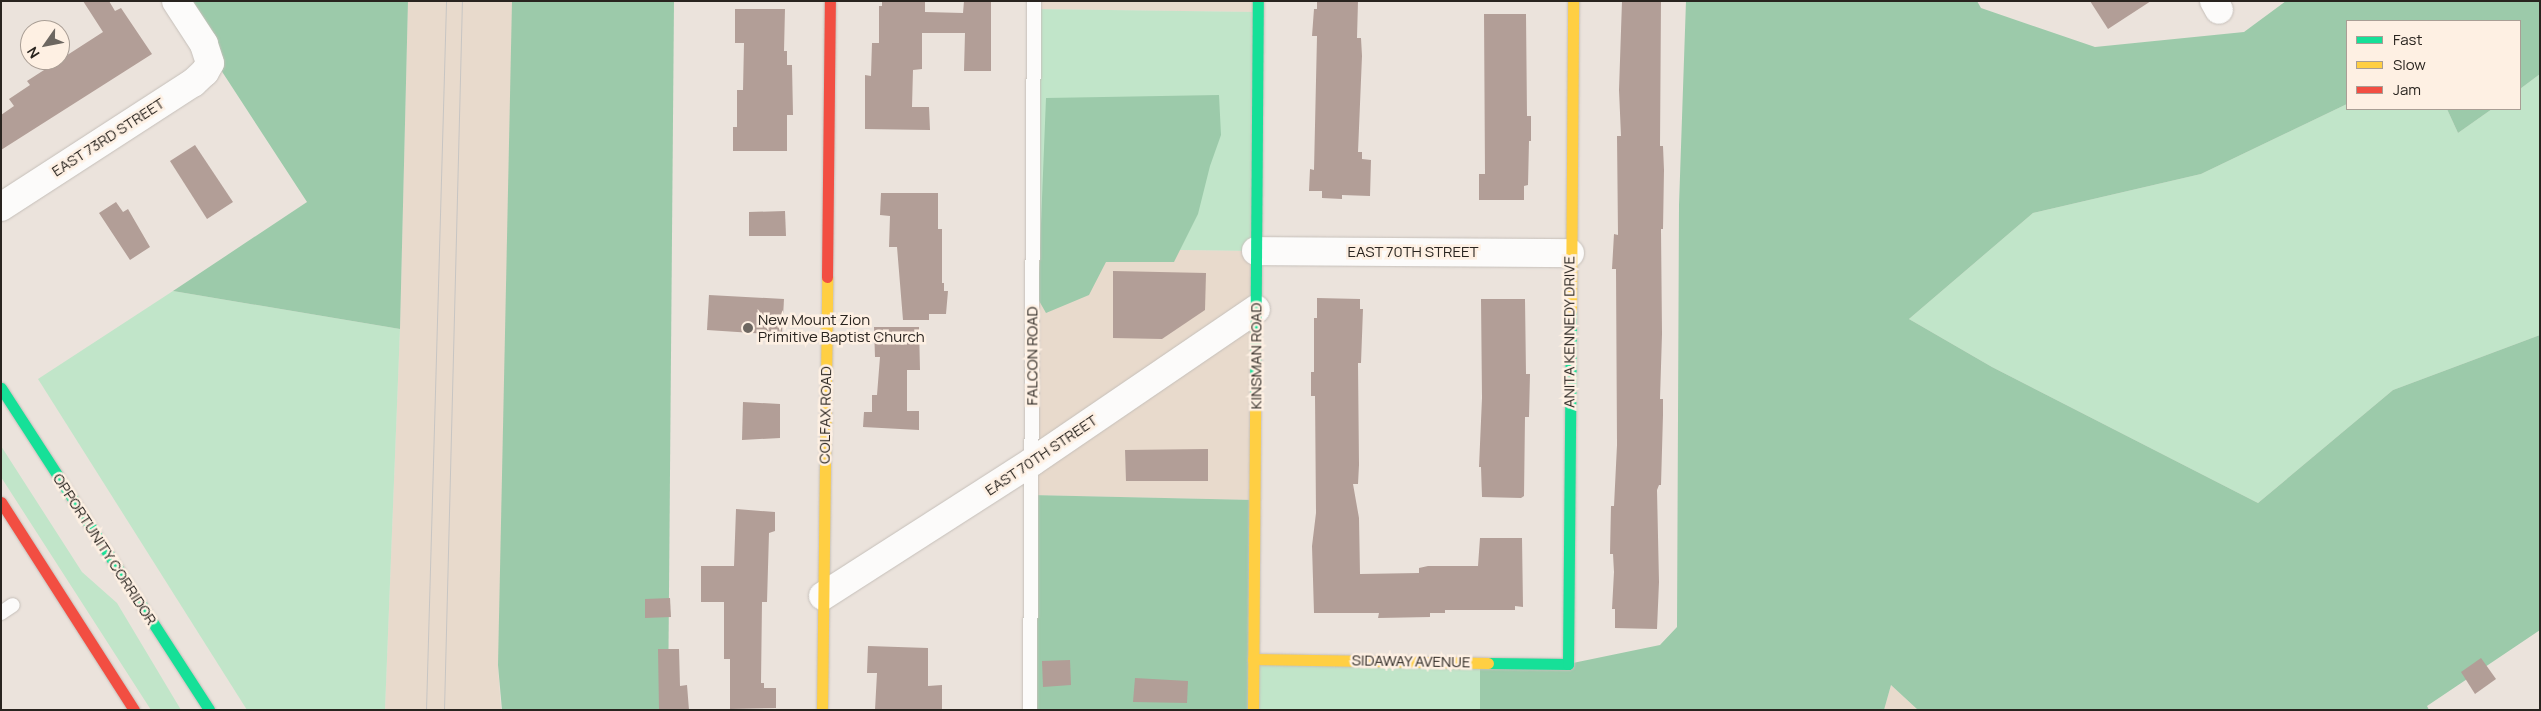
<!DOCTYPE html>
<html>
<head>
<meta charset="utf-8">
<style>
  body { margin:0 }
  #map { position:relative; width:2541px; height:711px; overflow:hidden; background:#ebe3dc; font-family:Manrope,sans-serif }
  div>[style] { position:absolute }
  .built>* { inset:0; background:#e8dacc }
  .green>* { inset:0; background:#c1e5c9 }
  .forest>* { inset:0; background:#9ccaaa }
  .building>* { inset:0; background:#b29e97 }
  .roads { filter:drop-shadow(0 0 1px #c5bfb9) drop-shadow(0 0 1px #c5bfb9) }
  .lane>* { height:14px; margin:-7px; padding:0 7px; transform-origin:7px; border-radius:7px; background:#fcfbfa }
  .street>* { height:28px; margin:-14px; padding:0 14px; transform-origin:14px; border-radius:14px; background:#fcfbfa }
  .fast>* { height:11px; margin:-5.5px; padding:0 5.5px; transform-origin:5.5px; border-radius:5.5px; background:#16e098 }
  .slow>* { height:11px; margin:-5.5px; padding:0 5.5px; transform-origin:5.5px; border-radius:5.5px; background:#ffcf43 }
  .jam>* { height:11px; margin:-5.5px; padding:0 5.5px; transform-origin:5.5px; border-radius:5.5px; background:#f24e42 }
  .tram>* { height:1px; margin:-0.5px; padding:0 0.5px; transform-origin:0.5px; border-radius:0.5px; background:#c7c5c3 }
  .dots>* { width:14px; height:14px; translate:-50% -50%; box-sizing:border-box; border:2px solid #fef0e3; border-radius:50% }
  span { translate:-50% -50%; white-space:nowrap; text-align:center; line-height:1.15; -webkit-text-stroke:5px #fef0e3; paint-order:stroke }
  .street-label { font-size:15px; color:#29241f }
  .poi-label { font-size:15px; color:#29241f }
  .left { translate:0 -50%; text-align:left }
  .frame { position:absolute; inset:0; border:2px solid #29241f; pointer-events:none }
  .legend { position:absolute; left:2346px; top:20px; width:175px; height:90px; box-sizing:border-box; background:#fef0e3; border:1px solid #a99e95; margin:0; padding:6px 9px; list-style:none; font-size:15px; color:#29241f }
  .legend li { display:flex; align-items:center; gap:10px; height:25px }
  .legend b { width:25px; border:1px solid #a99e95 }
  .north { position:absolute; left:20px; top:20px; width:50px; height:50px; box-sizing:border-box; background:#fef0e3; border:1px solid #a99e95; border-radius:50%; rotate:237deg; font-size:14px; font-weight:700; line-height:20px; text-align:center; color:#29241f }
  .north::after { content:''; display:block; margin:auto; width:18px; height:22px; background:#6d6761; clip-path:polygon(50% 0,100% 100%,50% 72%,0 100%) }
</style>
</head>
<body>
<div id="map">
  <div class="built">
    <div style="clip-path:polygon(408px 1px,620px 1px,498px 665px,501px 710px,385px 710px,400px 329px)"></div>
    <div style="clip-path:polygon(1034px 1px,1258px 1px,1258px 12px,1034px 9px)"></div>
    <div style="clip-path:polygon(1033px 248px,1256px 251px,1254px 500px,1031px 495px)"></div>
    <div style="clip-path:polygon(1891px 685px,1918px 710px,1884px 710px)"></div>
  </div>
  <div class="green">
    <div style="clip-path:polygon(1034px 9px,1258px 12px,1256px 251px,1033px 248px)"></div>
    <div style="clip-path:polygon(2540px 74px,2540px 335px,2393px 390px,2258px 503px,1992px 367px,1909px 319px,2033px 213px,2201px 174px,2347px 104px,2347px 109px,2447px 109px,2458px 133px,2492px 109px,2520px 109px,2520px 89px)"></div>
    <div style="clip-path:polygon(173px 291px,400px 329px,385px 710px,247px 710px,38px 379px)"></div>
    <div style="clip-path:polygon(1px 446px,82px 572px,117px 603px,181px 710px,151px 710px,1px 477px)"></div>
    <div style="clip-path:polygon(1253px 659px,1480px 662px,1480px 710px,1253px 710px)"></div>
  </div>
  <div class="forest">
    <div style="clip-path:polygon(176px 1px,408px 1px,400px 329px,173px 291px,307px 202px)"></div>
    <div style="clip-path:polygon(512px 1px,674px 1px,668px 710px,502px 710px,498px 665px)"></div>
    <div style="clip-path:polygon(1686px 1px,1977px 1px,1981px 8px,2095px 47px,2244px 32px,2286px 1px,2540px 1px,2540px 74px,2520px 89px,2520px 21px,2347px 21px,2347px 104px,2201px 174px,2033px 213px,1909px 319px,1992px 367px,2258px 503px,2393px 390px,2540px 335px,2540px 630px,2427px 706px,2429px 710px,1918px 710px,1891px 685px,1884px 710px,1480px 710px,1480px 662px,1568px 664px,1660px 645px,1677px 627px,1679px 205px)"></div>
    <div style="clip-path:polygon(1219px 95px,1221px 135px,1210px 166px,1198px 214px,1174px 262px,1106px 262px,1089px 295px,1046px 313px,1038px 299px,1046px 98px)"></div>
    <div style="clip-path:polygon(2447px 109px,2492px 109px,2458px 133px)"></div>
    <div style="clip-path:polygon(1031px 495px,1254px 500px,1253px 710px,1030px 710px)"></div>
  </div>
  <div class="building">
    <div style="clip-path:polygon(83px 1px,109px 1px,115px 11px,121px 8px,152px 54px,1px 150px,1px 115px,14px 106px,9px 99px,30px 85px,27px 81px,103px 32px)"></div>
    <div style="clip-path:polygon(882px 1px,925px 1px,925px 12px,963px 13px,964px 1px,991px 1px,991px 71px,964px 71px,965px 33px,922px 33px,922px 69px,913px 70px,912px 107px,929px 107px,930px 130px,865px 129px,865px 75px,871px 76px,872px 43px,879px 43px,879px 6px,882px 6px)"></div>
    <div style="clip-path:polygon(1317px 1px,1358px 1px,1357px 38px,1361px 38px,1362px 56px,1358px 152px,1362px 152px,1362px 159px,1371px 160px,1370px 196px,1342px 195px,1342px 199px,1322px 198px,1322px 191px,1309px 191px,1310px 169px,1314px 170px,1317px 36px,1312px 36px,1314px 9px,1317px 9px)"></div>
    <div style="clip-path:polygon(1622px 1px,1661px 1px,1660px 146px,1663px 146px,1664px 170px,1663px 229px,1661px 229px,1662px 334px,1660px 399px,1663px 399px,1663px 415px,1661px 485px,1659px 485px,1657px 490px,1659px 582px,1657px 629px,1615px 628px,1615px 609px,1612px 609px,1614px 572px,1613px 554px,1610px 554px,1611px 506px,1614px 506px,1617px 445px,1616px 269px,1612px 269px,1614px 234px,1618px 235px,1617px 136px,1621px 136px,1619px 90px)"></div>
    <div style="clip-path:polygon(2090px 1px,2151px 1px,2108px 29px)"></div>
    <div style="clip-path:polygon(735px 9px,785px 9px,784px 51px,787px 51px,787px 65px,792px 65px,793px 115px,787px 115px,787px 151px,733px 151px,733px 127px,737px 127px,737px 90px,743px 90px,744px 43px,735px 43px)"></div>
    <div style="clip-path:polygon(1484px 14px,1526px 14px,1527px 116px,1531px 116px,1531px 141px,1529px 141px,1528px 185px,1524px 186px,1524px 200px,1479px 200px,1479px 174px,1485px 174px)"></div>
    <div style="clip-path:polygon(195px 145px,233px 202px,207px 219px,170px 161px)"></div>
    <div style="clip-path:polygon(881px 193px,938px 193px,938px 229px,942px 229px,942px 283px,944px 283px,944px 291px,948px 291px,946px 314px,929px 314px,929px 320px,903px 320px,897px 247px,889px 247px,890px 216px,880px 215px)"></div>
    <div style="clip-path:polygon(116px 202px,123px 212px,128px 209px,150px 247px,130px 260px,99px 213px)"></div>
    <div style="clip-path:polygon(785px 211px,786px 236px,749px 236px,749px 212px)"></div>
    <div style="clip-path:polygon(1113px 271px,1206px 273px,1205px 310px,1162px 339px,1113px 338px)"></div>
    <div style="clip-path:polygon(709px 295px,784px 299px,782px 335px,707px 330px)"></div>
    <div style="clip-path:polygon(1317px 298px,1360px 299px,1360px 309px,1363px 309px,1361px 363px,1358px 363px,1359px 465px,1358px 484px,1353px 484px,1359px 518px,1360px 574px,1419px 573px,1419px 568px,1428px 566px,1478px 566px,1480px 538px,1522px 538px,1523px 607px,1515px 606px,1515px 610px,1445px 610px,1445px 613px,1430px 613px,1430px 617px,1378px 618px,1379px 613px,1314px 613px,1312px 546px,1316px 513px,1315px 396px,1311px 396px,1311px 372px,1314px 372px,1314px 318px,1317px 318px)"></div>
    <div style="clip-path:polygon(1481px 299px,1525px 299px,1526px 374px,1530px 374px,1529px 417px,1525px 417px,1524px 496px,1521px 498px,1482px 497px,1481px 467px,1479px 467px,1482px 398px)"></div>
    <div style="clip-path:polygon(874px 327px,919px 327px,920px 370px,907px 370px,907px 411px,919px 411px,919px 430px,863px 427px,864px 412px,872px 412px,872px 395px,877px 395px,880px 357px,875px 357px)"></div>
    <div style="clip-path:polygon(743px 402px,780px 404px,780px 438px,742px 440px)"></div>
    <div style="clip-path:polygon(1208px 449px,1208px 481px,1126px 481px,1125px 450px)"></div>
    <div style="clip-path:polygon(736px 509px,775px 512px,775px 531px,769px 533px,767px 602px,762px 602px,761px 683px,764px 683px,764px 688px,776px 688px,776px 708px,730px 709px,730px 659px,724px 659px,724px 602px,701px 602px,701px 566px,734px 566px)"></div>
    <div style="clip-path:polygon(670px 598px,671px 617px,645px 618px,645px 599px)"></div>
    <div style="clip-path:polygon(868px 646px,928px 648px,928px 686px,942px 685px,942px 710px,875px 710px,877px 673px,867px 673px)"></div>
    <div style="clip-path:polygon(658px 649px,679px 649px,680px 686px,687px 685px,689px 710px,659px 710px)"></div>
    <div style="clip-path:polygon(2481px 658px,2496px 679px,2475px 694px,2461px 672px)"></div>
    <div style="clip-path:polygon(1070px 660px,1071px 685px,1043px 687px,1042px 661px)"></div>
    <div style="clip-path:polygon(1135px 678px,1188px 681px,1187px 703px,1133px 702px)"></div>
  </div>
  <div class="roads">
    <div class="lane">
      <div style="left:1px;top:613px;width:14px;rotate:-34deg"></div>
      <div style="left:1030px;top:710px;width:709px;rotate:-89.68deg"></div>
    </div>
    <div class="street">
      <div style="left:2214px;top:1px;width:10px;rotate:61deg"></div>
      <div style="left:1px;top:207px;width:229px;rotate:-32.9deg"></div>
      <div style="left:193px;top:83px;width:16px;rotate:-43deg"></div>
      <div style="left:205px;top:72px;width:10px;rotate:-61deg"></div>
      <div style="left:210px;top:63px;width:20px;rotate:-108deg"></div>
      <div style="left:204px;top:44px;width:51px;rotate:-123.1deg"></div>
      <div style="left:1256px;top:251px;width:314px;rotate:0.4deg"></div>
      <div style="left:823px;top:596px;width:248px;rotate:-32.7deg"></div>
      <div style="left:1032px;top:462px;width:271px;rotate:-34.3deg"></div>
    </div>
    <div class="fast">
      <div style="left:1px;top:388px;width:383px;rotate:57.1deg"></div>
      <div style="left:1255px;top:407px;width:406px;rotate:-89.6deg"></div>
      <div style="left:1488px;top:663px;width:80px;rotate:0.7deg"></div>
      <div style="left:1568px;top:664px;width:353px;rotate:-89.5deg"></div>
    </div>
    <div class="slow">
      <div style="left:1571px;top:311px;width:310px;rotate:-89.6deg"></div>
      <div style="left:1253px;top:659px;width:235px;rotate:1deg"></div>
      <div style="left:822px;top:710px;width:433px;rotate:-89.3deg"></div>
      <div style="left:1253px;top:710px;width:303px;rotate:-89.6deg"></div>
    </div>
    <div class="jam">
      <div style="left:827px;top:277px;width:276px;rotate:-89.4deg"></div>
      <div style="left:1px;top:502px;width:247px;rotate:57.4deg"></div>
    </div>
  </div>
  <div class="tram">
    <div style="left:426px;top:710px;width:709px;rotate:-88.38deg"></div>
    <div style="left:444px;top:710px;width:709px;rotate:-88.55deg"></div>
  </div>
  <div class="dots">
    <div style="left:748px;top:328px;background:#6d6761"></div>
  </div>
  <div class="street-label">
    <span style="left:108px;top:137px;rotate:-33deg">EAST 73RD STREET</span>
    <span style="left:1413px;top:252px">EAST 70TH STREET</span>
    <span style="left:1569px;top:332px;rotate:-90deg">ANITA KENNEDY DRIVE</span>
    <span style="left:1032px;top:356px;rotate:-90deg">FALCON ROAD</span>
    <span style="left:1256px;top:356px;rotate:-90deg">KINSMAN ROAD</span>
    <span style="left:825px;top:415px;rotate:-89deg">COLFAX ROAD</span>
    <span style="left:1041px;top:455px;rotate:-34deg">EAST 70TH STREET</span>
    <span style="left:105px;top:549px;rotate:57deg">OPPORTUNITY CORRIDOR</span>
    <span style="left:1411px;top:661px;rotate:1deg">SIDAWAY AVENUE</span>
  </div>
  <div class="poi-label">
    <span class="left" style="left:758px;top:328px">New Mount Zion<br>Primitive Baptist Church</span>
  </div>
  <div class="frame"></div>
  <ul class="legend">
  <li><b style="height:6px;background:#16e098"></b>Fast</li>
  <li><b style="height:6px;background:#ffcf43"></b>Slow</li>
  <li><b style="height:6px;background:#f24e42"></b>Jam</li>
  </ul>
  <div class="north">N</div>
</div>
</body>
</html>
